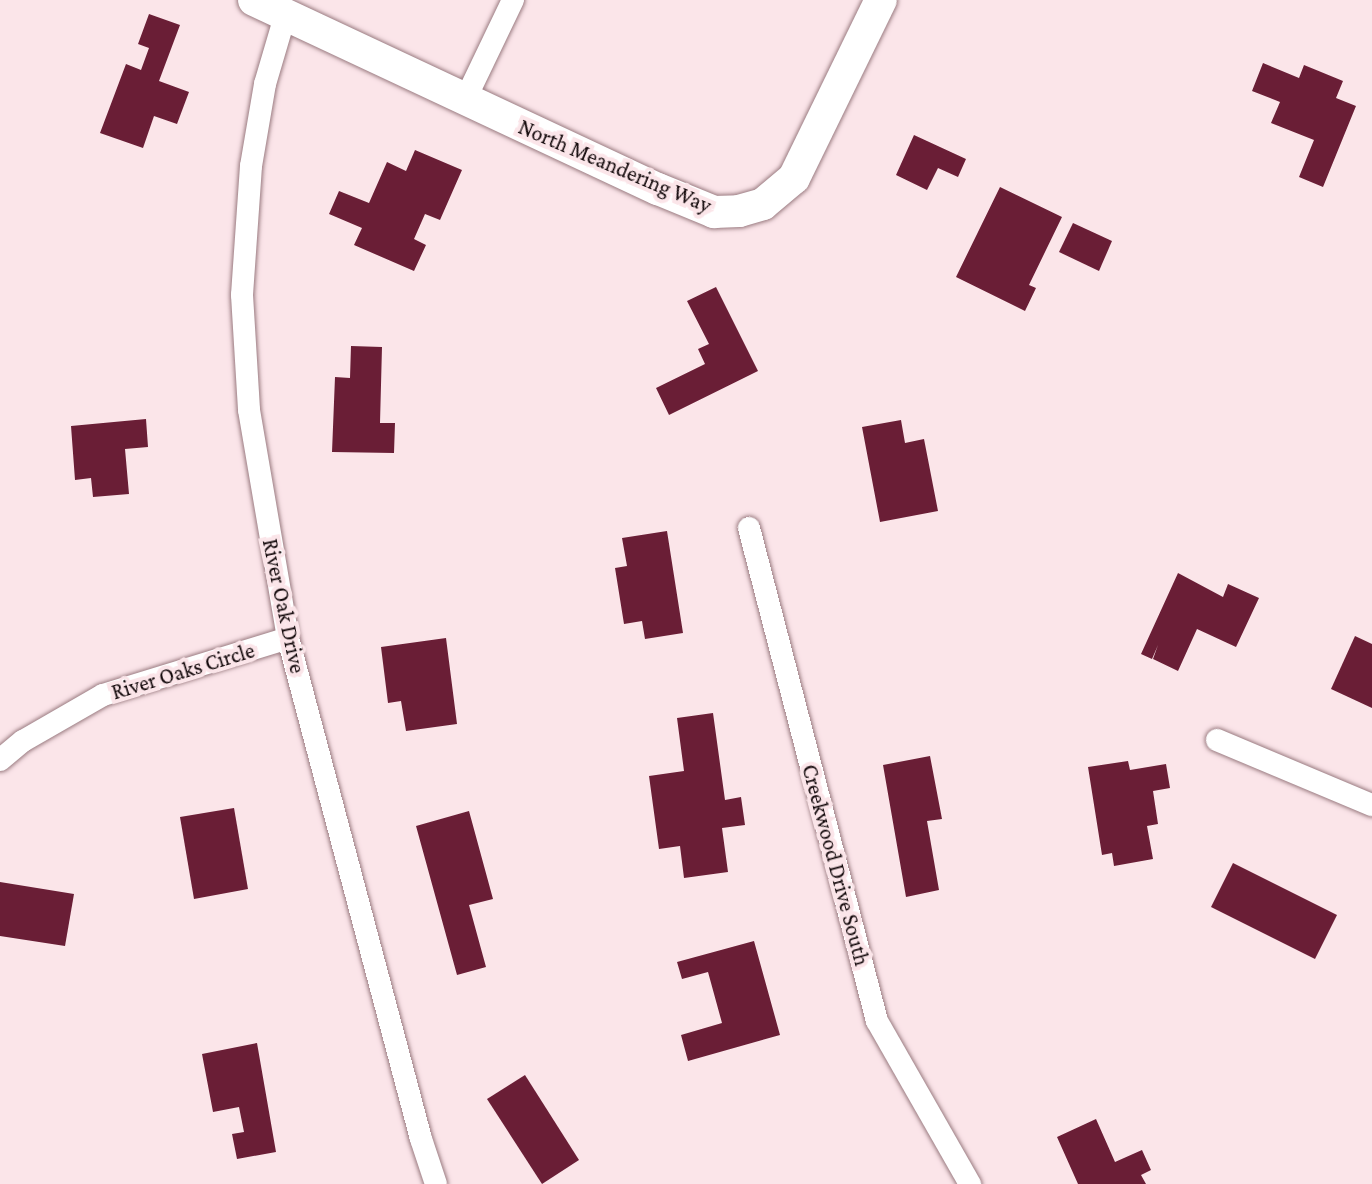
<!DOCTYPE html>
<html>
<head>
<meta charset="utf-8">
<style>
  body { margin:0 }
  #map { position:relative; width:1372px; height:1184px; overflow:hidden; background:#fbe5e9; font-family:"Crimson Pro",serif }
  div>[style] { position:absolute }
  .building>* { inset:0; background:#6a1e36 }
  .roads { filter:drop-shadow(0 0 2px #9a7b81) drop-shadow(0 0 2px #9a7b81) }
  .street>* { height:22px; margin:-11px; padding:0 11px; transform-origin:11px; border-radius:11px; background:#fff }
  .secondary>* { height:32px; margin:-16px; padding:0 16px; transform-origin:16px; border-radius:16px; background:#fff }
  span { translate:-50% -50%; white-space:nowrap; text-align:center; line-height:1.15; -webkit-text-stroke:8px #fbe5e9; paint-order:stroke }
  .street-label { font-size:22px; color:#12080a }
</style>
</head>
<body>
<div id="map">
  <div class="building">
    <div style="clip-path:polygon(149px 14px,180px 25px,159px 81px,189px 92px,177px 124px,154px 116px,143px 148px,100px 133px,126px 64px,141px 70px,149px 48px,138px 44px)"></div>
    <div style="clip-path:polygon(1263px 63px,1299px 78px,1304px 65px,1343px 81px,1336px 98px,1356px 106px,1323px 187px,1299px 177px,1314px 140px,1271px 123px,1280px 102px,1252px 91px)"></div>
    <div style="clip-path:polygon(914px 135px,966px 159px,958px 177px,938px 168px,927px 190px,896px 175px)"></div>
    <div style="clip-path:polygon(415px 150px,462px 170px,440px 220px,425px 214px,414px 239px,426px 245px,414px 271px,354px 245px,362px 228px,329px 214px,339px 191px,369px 203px,387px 162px,406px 171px)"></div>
    <div style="clip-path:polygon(1000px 187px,1062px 217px,1029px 285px,1036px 288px,1025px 311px,956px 277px)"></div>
    <div style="clip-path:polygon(1073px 223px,1112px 241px,1099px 271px,1059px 252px)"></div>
    <div style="clip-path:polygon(716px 287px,758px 371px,669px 415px,656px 388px,705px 364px,698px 349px,709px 344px,687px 301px)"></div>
    <div style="clip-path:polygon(351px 346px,382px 347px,380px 423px,395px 423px,394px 453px,332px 452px,335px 377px,350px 378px)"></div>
    <div style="clip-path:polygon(146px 419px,148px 447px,125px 449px,129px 494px,93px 497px,91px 478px,75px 480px,71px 426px)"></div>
    <div style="clip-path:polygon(901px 420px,905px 443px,924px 439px,938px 511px,880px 522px,862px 427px)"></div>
    <div style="clip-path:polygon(667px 531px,683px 633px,645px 639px,642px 621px,624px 624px,615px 568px,627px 566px,622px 538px)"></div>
    <div style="clip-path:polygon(1178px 573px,1223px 597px,1228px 584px,1259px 598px,1236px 647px,1197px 629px,1178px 671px,1153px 659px,1158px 645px,1152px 659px,1141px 654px)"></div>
    <div style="clip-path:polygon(1355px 636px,1372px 644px,1372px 708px,1331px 689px)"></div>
    <div style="clip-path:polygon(446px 638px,457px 724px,406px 731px,401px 701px,388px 703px,381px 647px)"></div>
    <div style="clip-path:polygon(713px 713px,725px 800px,741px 797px,745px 825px,722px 828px,728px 872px,684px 878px,680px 846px,659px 849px,649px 776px,684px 771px,677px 718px)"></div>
    <div style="clip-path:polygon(930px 756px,942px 819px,927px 821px,939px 890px,906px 897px,883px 765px)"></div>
    <div style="clip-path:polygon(1128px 761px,1130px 770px,1166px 764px,1170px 788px,1153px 791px,1158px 824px,1147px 826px,1153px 859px,1114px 866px,1112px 853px,1102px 855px,1088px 767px)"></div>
    <div style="clip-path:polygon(234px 808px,248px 889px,194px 899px,180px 817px)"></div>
    <div style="clip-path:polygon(469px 811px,493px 899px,469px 905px,486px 967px,457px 975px,416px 826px)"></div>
    <div style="clip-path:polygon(1233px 863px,1337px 915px,1315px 959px,1211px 907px)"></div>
    <div style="clip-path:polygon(0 882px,74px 894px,65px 946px,0 936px)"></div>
    <div style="clip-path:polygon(754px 941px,780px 1035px,688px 1061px,681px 1035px,722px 1023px,708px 972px,682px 979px,677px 962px)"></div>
    <div style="clip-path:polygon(257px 1043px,276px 1152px,237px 1159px,232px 1134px,244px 1132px,239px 1107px,213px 1112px,202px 1054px)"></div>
    <div style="clip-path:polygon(525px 1075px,579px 1160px,542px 1184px,487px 1099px)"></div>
    <div style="clip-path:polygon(1096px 1119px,1115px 1162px,1142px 1150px,1151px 1170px,1141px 1175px,1146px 1184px,1078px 1184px,1057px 1137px)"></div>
  </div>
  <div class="roads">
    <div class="street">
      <div style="left:285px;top:16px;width:71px;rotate:106.4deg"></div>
      <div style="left:265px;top:84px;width:83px;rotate:99.7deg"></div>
      <div style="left:251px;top:166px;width:129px;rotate:94deg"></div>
      <div style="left:242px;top:295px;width:115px;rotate:86.5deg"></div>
      <div style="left:249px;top:410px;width:231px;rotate:80.3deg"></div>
      <div style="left:288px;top:638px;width:518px;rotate:75.13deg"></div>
      <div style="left:421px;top:1139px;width:47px;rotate:71.6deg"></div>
      <div style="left:465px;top:100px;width:111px;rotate:-64.4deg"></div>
      <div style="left:749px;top:528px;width:509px;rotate:75.45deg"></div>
      <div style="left:877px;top:1021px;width:188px;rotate:60.3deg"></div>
      <div style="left:1217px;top:740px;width:168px;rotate:22.8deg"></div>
      <div style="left:0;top:760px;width:30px;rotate:-40deg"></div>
      <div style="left:23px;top:741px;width:92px;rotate:-29.9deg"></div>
      <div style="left:103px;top:695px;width:194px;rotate:-17.1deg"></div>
    </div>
    <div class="secondary">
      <div style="left:254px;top:0;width:446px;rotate:25.1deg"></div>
      <div style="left:658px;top:189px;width:61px;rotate:22.3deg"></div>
      <div style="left:714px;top:212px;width:25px;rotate:-2deg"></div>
      <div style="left:739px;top:211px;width:25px;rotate:-16deg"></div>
      <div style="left:763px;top:204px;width:40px;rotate:-40deg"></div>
      <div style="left:794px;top:178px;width:198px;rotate:-64deg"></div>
    </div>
  </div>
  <div class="street-label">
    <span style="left:615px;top:166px;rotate:23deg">North Meandering Way</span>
    <span style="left:284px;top:606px;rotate:78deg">River Oak Drive</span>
    <span style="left:183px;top:671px;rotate:-17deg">River Oaks Circle</span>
    <span style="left:836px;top:865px;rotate:75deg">Creekwood Drive South</span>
  </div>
</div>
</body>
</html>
